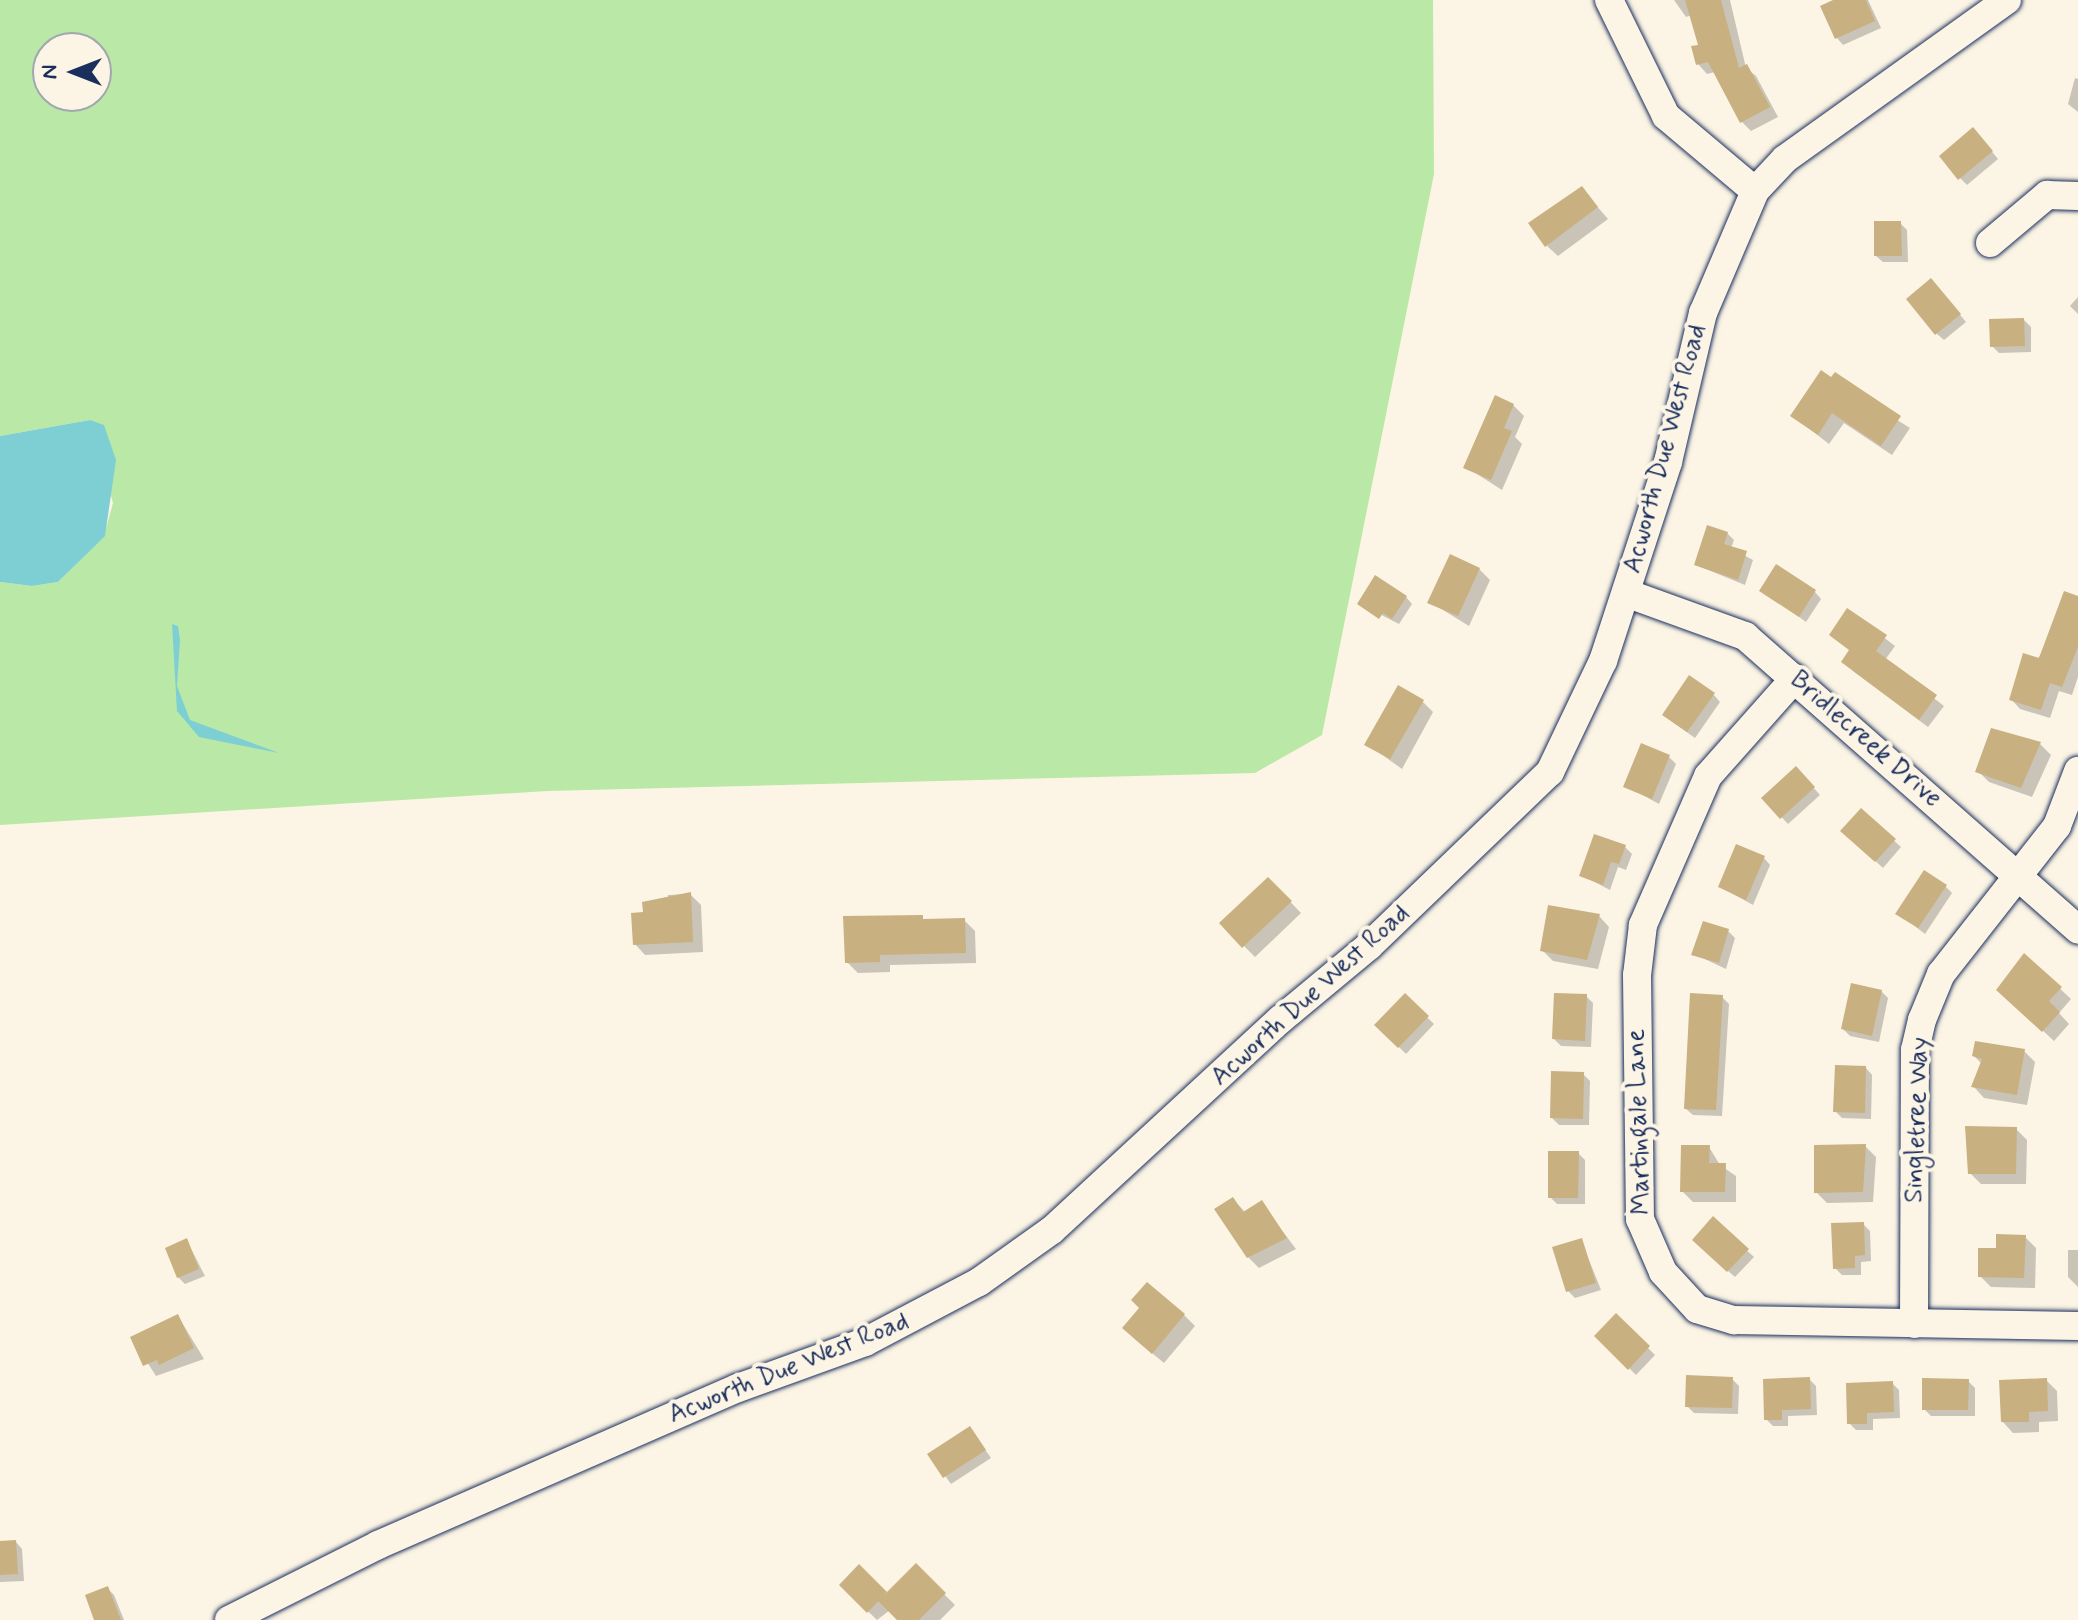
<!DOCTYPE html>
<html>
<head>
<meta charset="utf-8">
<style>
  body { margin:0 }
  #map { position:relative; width:2078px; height:1620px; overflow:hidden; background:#fcf5e5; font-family:Mynerve,sans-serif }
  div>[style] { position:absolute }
  .green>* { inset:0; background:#bae8a6 }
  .water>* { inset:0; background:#7dcfd3 }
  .shadow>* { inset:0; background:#0003 }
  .building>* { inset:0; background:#c8b080 }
  .roads { filter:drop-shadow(0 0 2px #1b2f5e) drop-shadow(0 0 2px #1b2f5e) }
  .minor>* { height:28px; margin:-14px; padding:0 14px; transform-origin:14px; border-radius:14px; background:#fcf5e5 }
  span { translate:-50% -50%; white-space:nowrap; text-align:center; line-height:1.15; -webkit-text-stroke:8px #fcf5e5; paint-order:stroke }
  .street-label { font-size:26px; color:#1b2f5e }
  .north { position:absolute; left:32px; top:32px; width:80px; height:80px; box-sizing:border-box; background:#fcf5e5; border:2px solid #a2a6af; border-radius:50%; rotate:270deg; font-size:22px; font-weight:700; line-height:32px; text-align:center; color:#1b2f5e }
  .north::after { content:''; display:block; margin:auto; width:28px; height:36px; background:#1b2f5e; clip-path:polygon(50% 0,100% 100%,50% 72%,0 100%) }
</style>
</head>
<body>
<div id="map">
  <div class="green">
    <div style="clip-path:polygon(evenodd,0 0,1433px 0,1434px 174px,1322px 735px,1255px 773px,547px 791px,0 825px,0 582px,32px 586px,58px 582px,104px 536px,113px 503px,90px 420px,0 436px,0 0,48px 48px,96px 48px,96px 96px,48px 96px,48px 48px)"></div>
  </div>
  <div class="water">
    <div style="clip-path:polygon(90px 420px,104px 425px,116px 460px,105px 536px,58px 582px,32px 586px,0 582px,0 436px)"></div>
    <div style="clip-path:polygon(172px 624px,178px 626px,180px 640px,177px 686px,190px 720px,279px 753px,199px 737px,177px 711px)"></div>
  </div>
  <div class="shadow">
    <div style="clip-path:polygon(1674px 0,1730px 0,1746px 68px,1756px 76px,1778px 117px,1751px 131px,1742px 122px,1715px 72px,1707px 74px,1698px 64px,1701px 46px,1692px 15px,1686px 17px)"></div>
    <div style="clip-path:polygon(1838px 0,1868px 0,1881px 28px,1843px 45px,1837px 38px)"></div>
    <div style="clip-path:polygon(2075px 78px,2078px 79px,2078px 112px,2068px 104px)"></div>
    <div style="clip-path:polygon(1980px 137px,1998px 159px,1967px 185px,1960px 178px)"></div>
    <div style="clip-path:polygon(1582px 189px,1608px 219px,1558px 256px,1547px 246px)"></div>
    <div style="clip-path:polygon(1900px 223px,1907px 230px,1908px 262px,1883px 262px,1876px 256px)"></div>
    <div style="clip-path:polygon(1938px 288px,1966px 322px,1944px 340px,1937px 334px)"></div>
    <div style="clip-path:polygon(2078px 297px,2078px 314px,2070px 306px)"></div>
    <div style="clip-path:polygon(2024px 320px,2031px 327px,2031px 352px,1999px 353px,1992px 346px)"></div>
    <div style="clip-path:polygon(1822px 373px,1910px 428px,1892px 455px,1844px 423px,1829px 444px,1793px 416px)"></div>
    <div style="clip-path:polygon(1513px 405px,1524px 416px,1515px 437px,1522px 444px,1502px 490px,1466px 467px)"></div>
    <div style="clip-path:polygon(1727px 533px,1734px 540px,1731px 548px,1753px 560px,1745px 585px,1696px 565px)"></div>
    <div style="clip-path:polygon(1479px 569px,1490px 580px,1469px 626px,1430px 602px)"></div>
    <div style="clip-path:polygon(1762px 590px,1815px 592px,1821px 599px,1806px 622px)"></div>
    <div style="clip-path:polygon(1406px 597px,1412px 604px,1399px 624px,1364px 606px)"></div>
    <div style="clip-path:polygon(2078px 598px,2078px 677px,2072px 695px,2059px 691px,2050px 718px,2020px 709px,2011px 699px)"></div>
    <div style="clip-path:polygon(1848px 610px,1895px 646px,1885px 660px,1944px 706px,1928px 727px,1853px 671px,1851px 651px,1831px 635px)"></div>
    <div style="clip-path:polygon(1714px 695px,1720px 702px,1695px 738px,1671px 721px)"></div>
    <div style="clip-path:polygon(1422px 701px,1433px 712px,1402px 769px,1367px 744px)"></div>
    <div style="clip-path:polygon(2040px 744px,2051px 755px,2032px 797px,1989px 782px,1978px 771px)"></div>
    <div style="clip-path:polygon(1669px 757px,1676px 764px,1659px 804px,1626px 786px)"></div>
    <div style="clip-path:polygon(1796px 768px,1820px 795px,1788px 824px,1764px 798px)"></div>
    <div style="clip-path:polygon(1861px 811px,1901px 847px,1883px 868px,1843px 831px)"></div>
    <div style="clip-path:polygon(1625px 847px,1632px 854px,1626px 870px,1618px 867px,1610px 890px,1581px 875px)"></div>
    <div style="clip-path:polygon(1764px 858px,1770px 865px,1753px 905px,1720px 887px)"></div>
    <div style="clip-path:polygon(1268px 879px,1301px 913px,1255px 957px,1222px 924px)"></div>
    <div style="clip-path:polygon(1945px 886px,1952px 893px,1925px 934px,1898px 913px)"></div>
    <div style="clip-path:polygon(690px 894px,701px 905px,703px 952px,645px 955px,635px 944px,645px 914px,668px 902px,668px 895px)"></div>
    <div style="clip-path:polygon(1599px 916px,1609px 927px,1598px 969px,1553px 961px,1542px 950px)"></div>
    <div style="clip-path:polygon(964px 920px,975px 931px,976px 963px,890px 965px,890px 972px,858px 973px,847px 962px)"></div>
    <div style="clip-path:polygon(1728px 931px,1735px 938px,1726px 969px,1694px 954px)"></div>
    <div style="clip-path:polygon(2025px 956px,2071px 999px,2059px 1013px,2069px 1024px,2054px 1041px,2010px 1000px)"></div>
    <div style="clip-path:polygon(1881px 991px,1888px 998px,1879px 1042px,1850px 1036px,1843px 1029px)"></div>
    <div style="clip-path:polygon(1405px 996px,1434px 1024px,1406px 1054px,1377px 1025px)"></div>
    <div style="clip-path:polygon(1586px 996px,1593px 1003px,1591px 1047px,1561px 1046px,1554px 1039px)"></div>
    <div style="clip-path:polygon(1722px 997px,1729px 1004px,1722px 1116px,1693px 1115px,1686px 1109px)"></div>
    <div style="clip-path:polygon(2024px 1051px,2035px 1062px,2027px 1105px,1984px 1098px,1974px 1087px,1982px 1064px,1974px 1056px)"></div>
    <div style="clip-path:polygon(1866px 1068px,1872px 1075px,1871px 1119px,1842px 1118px,1835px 1111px)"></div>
    <div style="clip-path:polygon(1583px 1074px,1590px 1081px,1589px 1125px,1559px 1125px,1552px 1118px)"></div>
    <div style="clip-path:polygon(2016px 1129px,2027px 1140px,2026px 1184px,1981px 1184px,1970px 1173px)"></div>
    <div style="clip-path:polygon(1865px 1146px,1876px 1157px,1873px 1202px,1827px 1203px,1816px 1192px)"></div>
    <div style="clip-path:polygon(1709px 1147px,1720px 1165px,1736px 1176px,1736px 1202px,1693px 1202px,1682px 1191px)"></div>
    <div style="clip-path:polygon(1578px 1153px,1585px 1160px,1585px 1204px,1557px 1204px,1550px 1197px)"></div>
    <div style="clip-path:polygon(1233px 1199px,1246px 1213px,1261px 1203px,1296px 1249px,1259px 1268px,1248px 1257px)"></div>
    <div style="clip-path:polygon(1713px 1219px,1754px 1257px,1735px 1277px,1701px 1247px)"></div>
    <div style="clip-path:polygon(1863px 1224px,1870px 1231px,1871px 1261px,1861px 1262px,1861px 1275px,1842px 1275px,1835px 1268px)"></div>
    <div style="clip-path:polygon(2025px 1237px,2036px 1248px,2035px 1288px,1991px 1287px,1980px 1276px)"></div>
    <div style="clip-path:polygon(1581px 1240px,1601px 1290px,1575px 1298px,1568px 1291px)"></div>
    <div style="clip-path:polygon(187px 1241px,205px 1276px,185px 1284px,178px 1277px)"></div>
    <div style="clip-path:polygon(2068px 1250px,2078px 1250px,2078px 1287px,2068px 1277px)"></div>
    <div style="clip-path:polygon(1184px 1315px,1195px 1326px,1164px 1363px,1135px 1339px)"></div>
    <div style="clip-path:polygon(178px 1316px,204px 1359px,156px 1376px,132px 1338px)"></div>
    <div style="clip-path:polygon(1616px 1316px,1655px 1355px,1636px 1375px,1597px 1336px)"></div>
    <div style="clip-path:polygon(1732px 1379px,1739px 1386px,1738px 1414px,1694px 1413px,1687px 1406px)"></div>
    <div style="clip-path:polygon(1809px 1379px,1816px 1386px,1817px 1415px,1788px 1416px,1788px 1426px,1773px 1426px,1766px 1419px)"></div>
    <div style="clip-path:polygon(2046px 1380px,2057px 1391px,2058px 1421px,2039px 1422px,2039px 1432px,2013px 1433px,2003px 1422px)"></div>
    <div style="clip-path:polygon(1968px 1381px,1975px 1388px,1975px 1416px,1931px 1416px,1924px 1409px)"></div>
    <div style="clip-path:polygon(1892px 1383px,1899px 1390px,1900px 1418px,1873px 1419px,1873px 1430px,1856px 1430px,1849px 1423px)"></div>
    <div style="clip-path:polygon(970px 1428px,991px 1458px,951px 1484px,930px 1455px)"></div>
    <div style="clip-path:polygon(16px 1542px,22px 1549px,24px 1581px,0 1582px,0 1543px)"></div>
    <div style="clip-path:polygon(916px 1566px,955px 1605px,940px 1620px,900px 1620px,890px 1610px,877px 1620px,841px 1585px,887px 1595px)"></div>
    <div style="clip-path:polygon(107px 1588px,114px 1595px,124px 1620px,96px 1620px)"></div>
  </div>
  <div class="building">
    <div style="clip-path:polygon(1685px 0,1721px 0,1739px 68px,1747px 64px,1770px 107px,1740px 123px,1708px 62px,1696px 65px,1691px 46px,1698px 45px)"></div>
    <div style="clip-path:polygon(1833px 0,1866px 0,1875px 21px,1835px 39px,1820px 6px)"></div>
    <div style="clip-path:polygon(1973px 127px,1993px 151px,1958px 180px,1939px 156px)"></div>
    <div style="clip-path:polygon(1582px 186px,1598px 207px,1545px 247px,1528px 223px)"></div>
    <div style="clip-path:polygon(1874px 221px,1901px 221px,1902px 256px,1874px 256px)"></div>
    <div style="clip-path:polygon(1931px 278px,1961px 314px,1935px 335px,1906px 299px)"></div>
    <div style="clip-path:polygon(2024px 318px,2025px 346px,1990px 347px,1989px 319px)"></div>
    <div style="clip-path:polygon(1821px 370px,1831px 377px,1835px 372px,1901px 416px,1881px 446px,1832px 413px,1818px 435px,1790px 416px)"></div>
    <div style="clip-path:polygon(1495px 395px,1514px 404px,1504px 428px,1512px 431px,1491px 480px,1463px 468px)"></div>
    <div style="clip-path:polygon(1707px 525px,1728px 532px,1724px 544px,1747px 551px,1738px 580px,1694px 565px)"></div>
    <div style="clip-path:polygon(1450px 554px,1480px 568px,1458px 616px,1427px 603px)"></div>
    <div style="clip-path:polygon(1776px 564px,1816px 590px,1799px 617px,1759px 591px)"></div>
    <div style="clip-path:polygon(1375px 575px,1407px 596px,1392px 619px,1383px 613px,1379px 619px,1357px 604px)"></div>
    <div style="clip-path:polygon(2064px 591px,2078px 596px,2078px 647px,2062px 687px,2050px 683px,2041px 710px,2009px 700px,2023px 653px,2039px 658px)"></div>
    <div style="clip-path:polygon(1847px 608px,1887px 635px,1876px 651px,1937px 695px,1919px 720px,1841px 662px,1849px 650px,1829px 635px)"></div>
    <div style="clip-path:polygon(1689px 675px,1715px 693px,1687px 732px,1662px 715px)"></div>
    <div style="clip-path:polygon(1398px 685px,1424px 700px,1390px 759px,1364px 745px)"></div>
    <div style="clip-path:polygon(1991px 728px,2041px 742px,2021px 788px,1975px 772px)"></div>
    <div style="clip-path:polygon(1641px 743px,1670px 755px,1652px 799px,1623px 787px)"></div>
    <div style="clip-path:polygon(1796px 766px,1815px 787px,1780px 819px,1761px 798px)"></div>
    <div style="clip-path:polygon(1861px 808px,1896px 839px,1875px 862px,1840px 831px)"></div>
    <div style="clip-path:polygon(1594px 834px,1626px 845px,1619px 864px,1611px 862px,1603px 885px,1579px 876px)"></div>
    <div style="clip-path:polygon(1736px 844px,1765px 856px,1746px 900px,1718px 887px)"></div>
    <div style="clip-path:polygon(1924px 870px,1947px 885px,1918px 928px,1895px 914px)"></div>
    <div style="clip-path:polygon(1268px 877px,1292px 901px,1242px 948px,1219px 923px)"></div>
    <div style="clip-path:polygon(691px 892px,693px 942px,633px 945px,631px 913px,643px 912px,642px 902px)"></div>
    <div style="clip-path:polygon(1548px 905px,1600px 914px,1587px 960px,1540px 951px)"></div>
    <div style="clip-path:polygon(923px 915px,923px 919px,965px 918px,966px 953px,880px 955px,880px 962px,845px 963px,843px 916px)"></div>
    <div style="clip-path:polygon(1703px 921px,1729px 929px,1719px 963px,1691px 955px)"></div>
    <div style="clip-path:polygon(2024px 953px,2062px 987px,2049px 1001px,2060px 1012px,2042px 1032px,1996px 990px)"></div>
    <div style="clip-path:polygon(1851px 983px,1882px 990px,1872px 1036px,1841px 1029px)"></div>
    <div style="clip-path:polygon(1405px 993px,1429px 1016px,1398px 1048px,1374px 1025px)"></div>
    <div style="clip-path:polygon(1554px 993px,1587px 994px,1585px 1041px,1552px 1039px)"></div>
    <div style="clip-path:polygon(1690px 993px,1723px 995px,1716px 1110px,1684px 1109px)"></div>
    <div style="clip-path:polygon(1975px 1041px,2025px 1049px,2017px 1095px,1971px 1087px,1982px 1059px,1972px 1056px)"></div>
    <div style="clip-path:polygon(1835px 1065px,1866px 1066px,1865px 1113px,1833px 1112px)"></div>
    <div style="clip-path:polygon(1551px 1071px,1584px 1072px,1583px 1119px,1550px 1118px)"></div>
    <div style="clip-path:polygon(1965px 1126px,2017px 1127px,2016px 1174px,1968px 1174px)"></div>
    <div style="clip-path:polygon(1866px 1144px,1863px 1192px,1814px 1193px,1814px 1145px)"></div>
    <div style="clip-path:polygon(1681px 1145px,1710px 1145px,1709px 1163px,1726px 1163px,1725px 1192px,1680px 1192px)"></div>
    <div style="clip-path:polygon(1548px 1151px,1579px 1151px,1578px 1198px,1548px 1198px)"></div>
    <div style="clip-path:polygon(1233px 1197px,1243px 1212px,1262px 1200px,1287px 1238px,1247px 1258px,1214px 1209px)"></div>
    <div style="clip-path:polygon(1713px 1216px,1749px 1249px,1727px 1272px,1692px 1240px)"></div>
    <div style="clip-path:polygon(1864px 1222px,1865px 1255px,1855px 1256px,1855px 1268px,1833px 1269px,1831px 1223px)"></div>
    <div style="clip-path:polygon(1996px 1234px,2026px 1235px,2024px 1278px,1978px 1277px,1978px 1248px,1996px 1248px)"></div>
    <div style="clip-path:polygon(187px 1238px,199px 1269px,177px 1278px,165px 1248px)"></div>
    <div style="clip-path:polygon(1582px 1238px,1596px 1283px,1566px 1292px,1552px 1247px)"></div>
    <div style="clip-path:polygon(1147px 1282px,1185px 1314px,1152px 1354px,1122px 1328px,1139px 1308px,1131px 1300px)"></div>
    <div style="clip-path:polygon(1616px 1313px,1650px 1346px,1628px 1370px,1594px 1336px)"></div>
    <div style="clip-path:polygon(178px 1314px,194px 1348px,159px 1365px,157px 1360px,143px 1366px,130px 1337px)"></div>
    <div style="clip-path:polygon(1686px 1375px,1733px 1377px,1732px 1408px,1685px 1407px)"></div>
    <div style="clip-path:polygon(1810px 1377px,1811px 1409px,1782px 1410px,1782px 1420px,1764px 1420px,1763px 1379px)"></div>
    <div style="clip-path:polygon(1922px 1378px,1969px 1379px,1968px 1410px,1922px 1410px)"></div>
    <div style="clip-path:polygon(2047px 1378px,2048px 1411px,2029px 1412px,2029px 1422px,2001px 1422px,1999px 1380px)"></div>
    <div style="clip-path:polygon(1893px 1381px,1894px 1412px,1867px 1413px,1867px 1424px,1847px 1424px,1846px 1383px)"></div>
    <div style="clip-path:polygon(970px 1426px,986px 1450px,943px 1478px,927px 1454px)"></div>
    <div style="clip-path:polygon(16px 1540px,18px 1574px,0 1575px,0 1541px)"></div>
    <div style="clip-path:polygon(916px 1563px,946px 1593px,919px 1620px,897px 1620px,878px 1601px)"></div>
    <div style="clip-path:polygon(859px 1564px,887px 1592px,867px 1613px,839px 1585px)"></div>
    <div style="clip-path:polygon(108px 1586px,121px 1620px,94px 1620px,85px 1595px)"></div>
  </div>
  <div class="roads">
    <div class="minor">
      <div style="left:1609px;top:0;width:129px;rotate:63.8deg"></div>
      <div style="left:1666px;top:116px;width:116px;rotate:40.1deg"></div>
      <div style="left:1990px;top:243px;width:75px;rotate:-40.1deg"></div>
      <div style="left:2047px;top:195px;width:31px;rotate:2deg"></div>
      <div style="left:1626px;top:593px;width:127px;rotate:19.9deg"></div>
      <div style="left:1745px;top:636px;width:444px;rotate:41.4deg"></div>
      <div style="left:1795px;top:678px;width:131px;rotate:131.6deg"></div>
      <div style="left:1708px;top:776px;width:163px;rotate:113.6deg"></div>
      <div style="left:1643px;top:925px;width:50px;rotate:96.8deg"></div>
      <div style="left:1637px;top:975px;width:244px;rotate:89.3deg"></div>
      <div style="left:1640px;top:1219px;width:58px;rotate:66.5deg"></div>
      <div style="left:1663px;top:1272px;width:50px;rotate:47.4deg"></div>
      <div style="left:1697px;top:1309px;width:39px;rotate:17deg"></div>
      <div style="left:1734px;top:1320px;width:344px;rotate:1deg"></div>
      <div style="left:1914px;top:1324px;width:274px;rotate:-89.8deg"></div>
      <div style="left:1915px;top:1050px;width:31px;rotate:-77deg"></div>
      <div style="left:1922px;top:1020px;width:50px;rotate:-67.6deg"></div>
      <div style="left:1941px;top:974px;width:188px;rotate:-51.9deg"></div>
      <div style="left:2057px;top:826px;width:59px;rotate:-69.1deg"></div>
      <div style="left:229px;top:1620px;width:167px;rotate:-26.7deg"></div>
      <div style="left:378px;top:1545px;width:393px;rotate:-23.6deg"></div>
      <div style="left:738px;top:1388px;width:135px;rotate:-19.9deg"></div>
      <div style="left:865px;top:1342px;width:129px;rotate:-27.8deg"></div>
      <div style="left:979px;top:1282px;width:90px;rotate:-35.5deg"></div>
      <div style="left:1052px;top:1230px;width:311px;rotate:-42.7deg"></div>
      <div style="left:1281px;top:1019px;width:114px;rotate:-39.7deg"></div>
      <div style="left:1369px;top:946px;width:251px;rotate:-43.9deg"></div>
      <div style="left:1550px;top:772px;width:123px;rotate:-64.5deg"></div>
      <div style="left:1603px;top:661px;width:209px;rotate:-71.9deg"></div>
      <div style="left:1668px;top:462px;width:153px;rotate:-76.8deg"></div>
      <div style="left:1703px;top:313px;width:133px;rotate:-66.9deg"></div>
      <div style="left:1755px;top:191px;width:44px;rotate:-46.8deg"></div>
      <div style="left:1785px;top:159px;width:273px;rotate:-35.6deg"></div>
    </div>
  </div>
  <div class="street-label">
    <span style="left:1666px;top:449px;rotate:-75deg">Acworth Due West Road</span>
    <span style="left:1865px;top:740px;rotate:41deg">Bridlecreek Drive</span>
    <span style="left:1311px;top:996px;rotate:-42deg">Acworth Due West Road</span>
    <span style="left:1918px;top:1120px;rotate:-88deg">Singletree Way</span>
    <span style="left:1640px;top:1122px;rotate:-92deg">Martingale Lane</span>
    <span style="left:789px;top:1369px;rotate:-22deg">Acworth Due West Road</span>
  </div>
  <div class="north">N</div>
</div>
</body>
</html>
